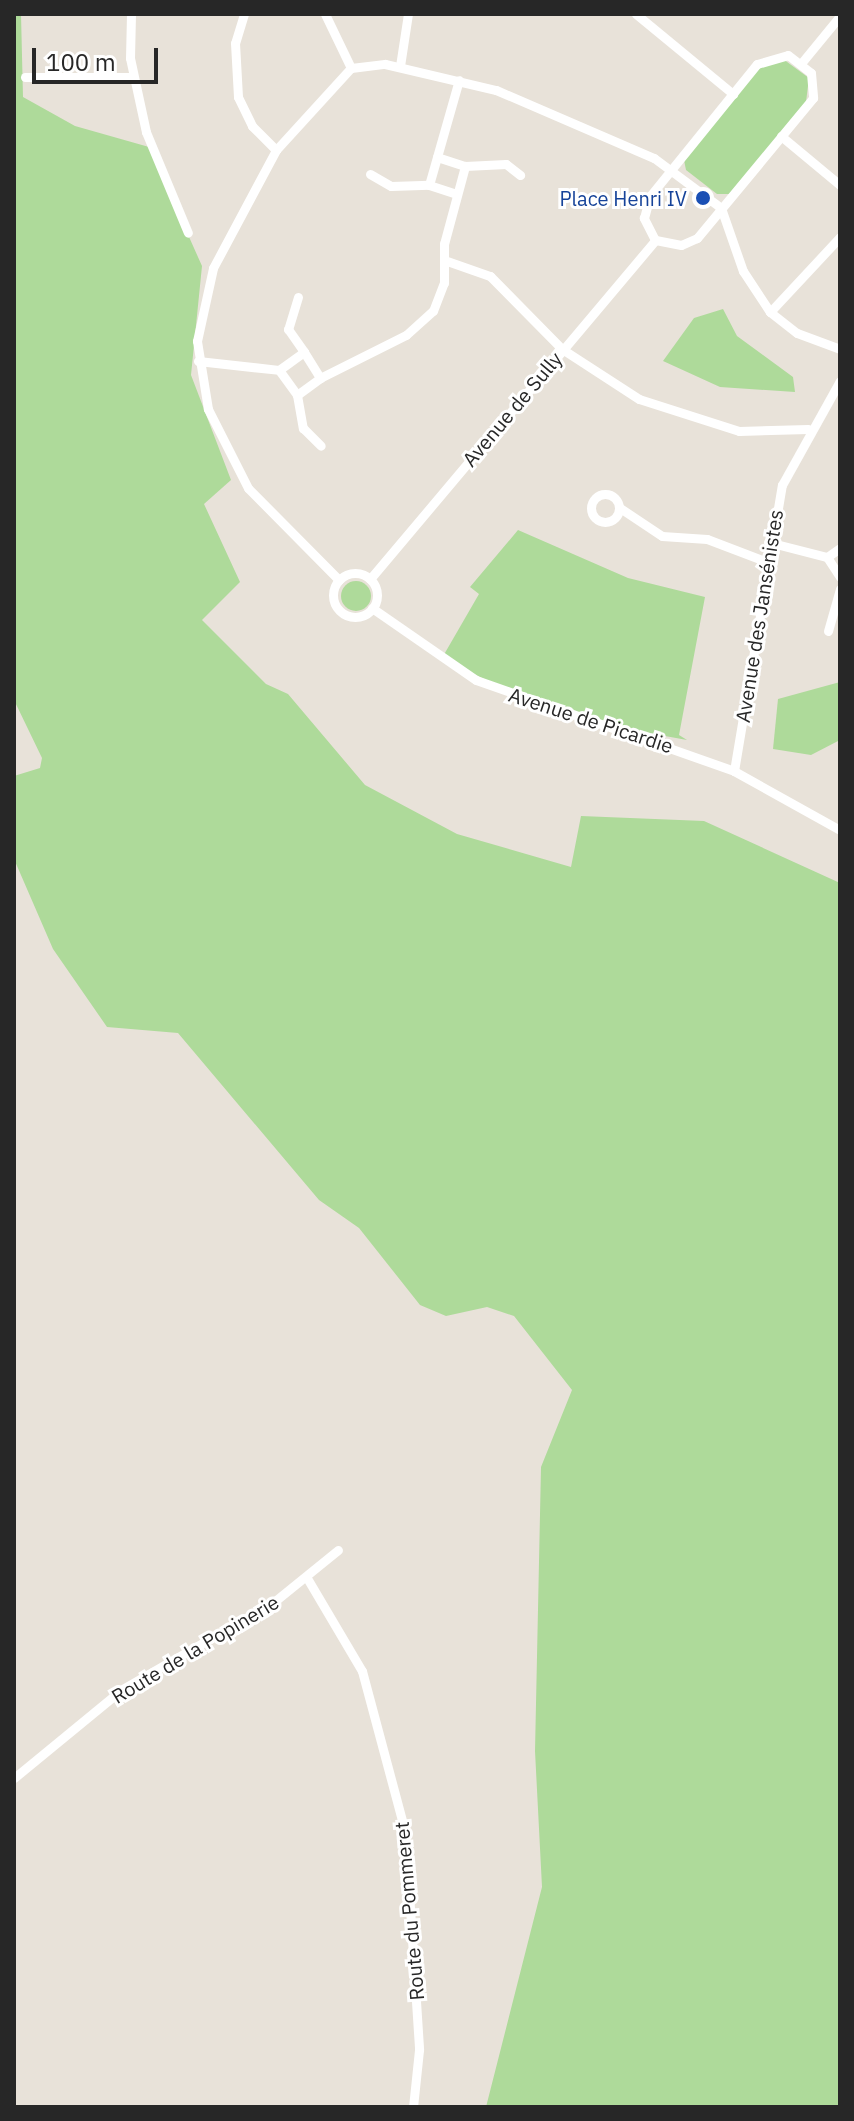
<!DOCTYPE html>
<html>
<head>
<meta charset="utf-8">
<style>
  body { margin:0 }
  #map { position:relative; width:854px; height:2121px; overflow:hidden; background:#e8e2d9; font-family:"IBM Plex Sans",sans-serif }
  div>[style] { position:absolute }
  .green>* { inset:0; background:#aeda9a }
  .round { border-radius:50% }
  .street>* { height:9px; margin:-4.5px; padding:0 4.5px; transform-origin:4.5px; border-radius:4.5px; background:#fff }
  .street>.ring { margin:-4.5px; padding:0; box-sizing:content-box; background:none; border:9px solid #fff; border-radius:50% }
  .dots>* { width:22px; height:22px; translate:-50% -50%; box-sizing:border-box; border:4px solid #fff; border-radius:50% }
  span { translate:-50% -50%; white-space:nowrap; text-align:center; line-height:1.15; -webkit-text-stroke:6px #fff; paint-order:stroke }
  .transit-label { font-size:20px; color:#164399 }
  .right { translate:-100% -50%; text-align:right }
  .street-label { font-size:20px; color:#272727 }
  .frame { position:absolute; inset:0; border:16px solid #272727; pointer-events:none }
  .scale { position:absolute; left:32px; top:48px; width:126px; height:36px; box-sizing:border-box; border:4px solid #272727; border-top:0; padding-left:10px; font-size:24px; line-height:28px; white-space:nowrap; color:#272727; -webkit-text-stroke:6px #fff; paint-order:stroke }
</style>
</head>
<body>
<div id="map">
  <div class="green">
    <div style="clip-path:polygon(14px 14px,21px 14px,23px 97px,75px 126px,149px 147px,202px 266px,191px 375px,231px 480px,204px 504px,240px 582px,202px 620px,266px 684px,288px 694px,365px 785px,457px 834px,571px 867px,581px 816px,704px 821px,840px 883px,840px 2107px,486px 2107px,542px 1887px,535px 1751px,541px 1467px,572px 1390px,514px 1316px,487px 1307px,446px 1316px,420px 1305px,359px 1228px,319px 1200px,178px 1033px,107px 1027px,53px 949px,14px 859px,14px 776px,40px 768px,42px 758px,14px 700px)"></div>
    <div style="clip-path:polygon(783px 59px,809px 78px,806px 102px,730px 194px,717px 194px,686px 170px,684px 160px,761px 66px)"></div>
    <div style="clip-path:polygon(723px 309px,737px 336px,793px 377px,795px 392px,720px 387px,663px 361px,694px 318px)"></div>
    <div style="clip-path:polygon(518px 530px,628px 578px,705px 597px,679px 735px,687px 740px,599px 724px,514px 694px,442px 658px,479px 594px,470px 587px)"></div>
    <div class="round" style="left:341px;top:581px;width:30px;height:30px"></div>
    <div style="clip-path:polygon(840px 682px,840px 740px,811px 755px,773px 749px,778px 699px)"></div>
  </div>
  <div class="street">
    <div style="left:131px;top:14px;width:44px;rotate:91.3deg"></div>
    <div style="left:130px;top:58px;width:76px;rotate:77.8deg"></div>
    <div style="left:146px;top:132px;width:109px;rotate:67.4deg"></div>
    <div style="left:244px;top:14px;width:30px;rotate:107deg"></div>
    <div style="left:235px;top:43px;width:54px;rotate:86.8deg"></div>
    <div style="left:238px;top:97px;width:32px;rotate:64deg"></div>
    <div style="left:252px;top:126px;width:34px;rotate:45deg"></div>
    <div style="left:325px;top:14px;width:60px;rotate:64.3deg"></div>
    <div style="left:636px;top:14px;width:126px;rotate:39.5deg"></div>
    <div style="left:788px;top:55px;width:29px;rotate:38deg"></div>
    <div style="left:811px;top:73px;width:25px;rotate:85deg"></div>
    <div style="left:813px;top:98px;width:182px;rotate:129.6deg"></div>
    <div style="left:697px;top:238px;width:17px;rotate:156deg"></div>
    <div style="left:681px;top:245px;width:26px;rotate:-169deg"></div>
    <div style="left:655px;top:240px;width:25px;rotate:-117deg"></div>
    <div style="left:644px;top:218px;width:23px;rotate:-75deg"></div>
    <div style="left:650px;top:196px;width:170px;rotate:-51deg"></div>
    <div style="left:757px;top:64px;width:32px;rotate:-16deg"></div>
    <div style="left:803px;top:61px;width:58px;rotate:-50.6deg"></div>
    <div style="left:400px;top:66px;width:53px;rotate:-81.3deg"></div>
    <div style="left:25px;top:77px;width:108px"></div>
    <div style="left:781px;top:136px;width:77px;rotate:39.7deg"></div>
    <div style="left:437px;top:157px;width:29px;rotate:18deg"></div>
    <div style="left:465px;top:166px;width:41px;rotate:-2.8deg"></div>
    <div style="left:506px;top:164px;width:18px;rotate:38deg"></div>
    <div style="left:370px;top:174px;width:24px;rotate:30deg"></div>
    <div style="left:391px;top:186px;width:38px;rotate:-2deg"></div>
    <div style="left:429px;top:185px;width:29px;rotate:18deg"></div>
    <div style="left:429px;top:185px;width:109px;rotate:-74.1deg"></div>
    <div style="left:447px;top:261px;width:46px;rotate:19.2deg"></div>
    <div style="left:490px;top:276px;width:103px;rotate:45.4deg"></div>
    <div style="left:562px;top:349px;width:92px;rotate:33deg"></div>
    <div style="left:639px;top:399px;width:105px;rotate:17.7deg"></div>
    <div style="left:739px;top:431px;width:69px;rotate:-1.7deg"></div>
    <div style="left:298px;top:297px;width:34px;rotate:107deg"></div>
    <div style="left:288px;top:329px;width:28px;rotate:55deg"></div>
    <div style="left:770px;top:312px;width:103px;rotate:-47deg"></div>
    <div style="left:198px;top:361px;width:81px;rotate:6.3deg"></div>
    <div style="left:279px;top:370px;width:31px;rotate:-36deg"></div>
    <div style="left:304px;top:352px;width:31px;rotate:58deg"></div>
    <div style="left:320px;top:378px;width:96px;rotate:-26.6deg"></div>
    <div style="left:406px;top:335px;width:36px;rotate:-42deg"></div>
    <div style="left:433px;top:311px;width:30px;rotate:-69deg"></div>
    <div style="left:444px;top:283px;width:39px;rotate:-90deg"></div>
    <div style="left:444px;top:244px;width:81px;rotate:-74.9deg"></div>
    <div style="left:279px;top:370px;width:31px;rotate:54deg"></div>
    <div style="left:297px;top:395px;width:29px;rotate:-36deg"></div>
    <div style="left:297px;top:395px;width:34px;rotate:80deg"></div>
    <div style="left:303px;top:428px;width:25px;rotate:45deg"></div>
    <div class="ring" style="left:591px;top:494px;width:19px;height:19px"></div>
    <div style="left:620px;top:508px;width:50px;rotate:33.7deg"></div>
    <div style="left:662px;top:536px;width:45px;rotate:3.8deg"></div>
    <div style="left:707px;top:539px;width:62px;rotate:20.8deg"></div>
    <div style="left:768px;top:542px;width:61px;rotate:14.3deg"></div>
    <div style="left:840px;top:548px;width:16px;rotate:145deg"></div>
    <div style="left:827px;top:557px;width:24px;rotate:57deg"></div>
    <div class="ring" style="left:333px;top:573px;width:35px;height:35px"></div>
    <div style="left:370px;top:579px;width:443px;rotate:-49.9deg"></div>
    <div style="left:339px;top:580px;width:129px;rotate:-134.7deg"></div>
    <div style="left:248px;top:488px;width:89px;rotate:-116.9deg"></div>
    <div style="left:208px;top:409px;width:69px;rotate:-99.2deg"></div>
    <div style="left:197px;top:341px;width:75px;rotate:-77.6deg"></div>
    <div style="left:213px;top:268px;width:134px;rotate:-61.9deg"></div>
    <div style="left:276px;top:150px;width:111px;rotate:-47.6deg"></div>
    <div style="left:351px;top:68px;width:34px;rotate:-7deg"></div>
    <div style="left:385px;top:64px;width:114px;rotate:13.2deg"></div>
    <div style="left:496px;top:90px;width:172px;rotate:23.3deg"></div>
    <div style="left:654px;top:158px;width:84px;rotate:36.7deg"></div>
    <div style="left:721px;top:208px;width:67px;rotate:70.8deg"></div>
    <div style="left:743px;top:271px;width:49px;rotate:56.6deg"></div>
    <div style="left:770px;top:312px;width:34px;rotate:38deg"></div>
    <div style="left:797px;top:333px;width:46px;rotate:20.4deg"></div>
    <div style="left:372px;top:608px;width:126px;rotate:34.7deg"></div>
    <div style="left:476px;top:680px;width:274px;rotate:19.4deg"></div>
    <div style="left:734px;top:771px;width:121px;rotate:29.1deg"></div>
    <div style="left:828px;top:631px;width:44px;rotate:-74.1deg"></div>
    <div style="left:734px;top:771px;width:290px;rotate:-80.5deg"></div>
    <div style="left:782px;top:485px;width:119px;rotate:-60.9deg"></div>
    <div style="left:307px;top:1578px;width:108px;rotate:59.4deg"></div>
    <div style="left:362px;top:1671px;width:166px;rotate:75deg"></div>
    <div style="left:405px;top:1831px;width:219px;rotate:86.3deg"></div>
    <div style="left:419px;top:2050px;width:57px;rotate:96deg"></div>
    <div style="left:14px;top:1778px;width:139px;rotate:-39.4deg"></div>
    <div style="left:121px;top:1690px;width:178px;rotate:-30deg"></div>
    <div style="left:275px;top:1601px;width:81px;rotate:-39deg"></div>
  </div>
  <div class="dots">
    <div style="left:703px;top:198px;background:#1a4fb4"></div>
  </div>
  <div class="transit-label">
    <span class="right" style="left:687px;top:198px">Place Henri IV</span>
  </div>
  <div class="street-label">
    <span style="left:512px;top:409px;rotate:-50deg">Avenue de Sully</span>
    <span style="left:759px;top:616px;rotate:-81deg">Avenue des Jansénistes</span>
    <span style="left:591px;top:720px;rotate:18deg">Avenue de Picardie</span>
    <span style="left:195px;top:1649px;rotate:-31deg">Route de la Popinerie</span>
    <span style="left:409px;top:1911px;rotate:-95deg">Route du Pommeret</span>
  </div>
  <div class="frame"></div>
  <div class="scale">100 m</div>
</div>
</body>
</html>
